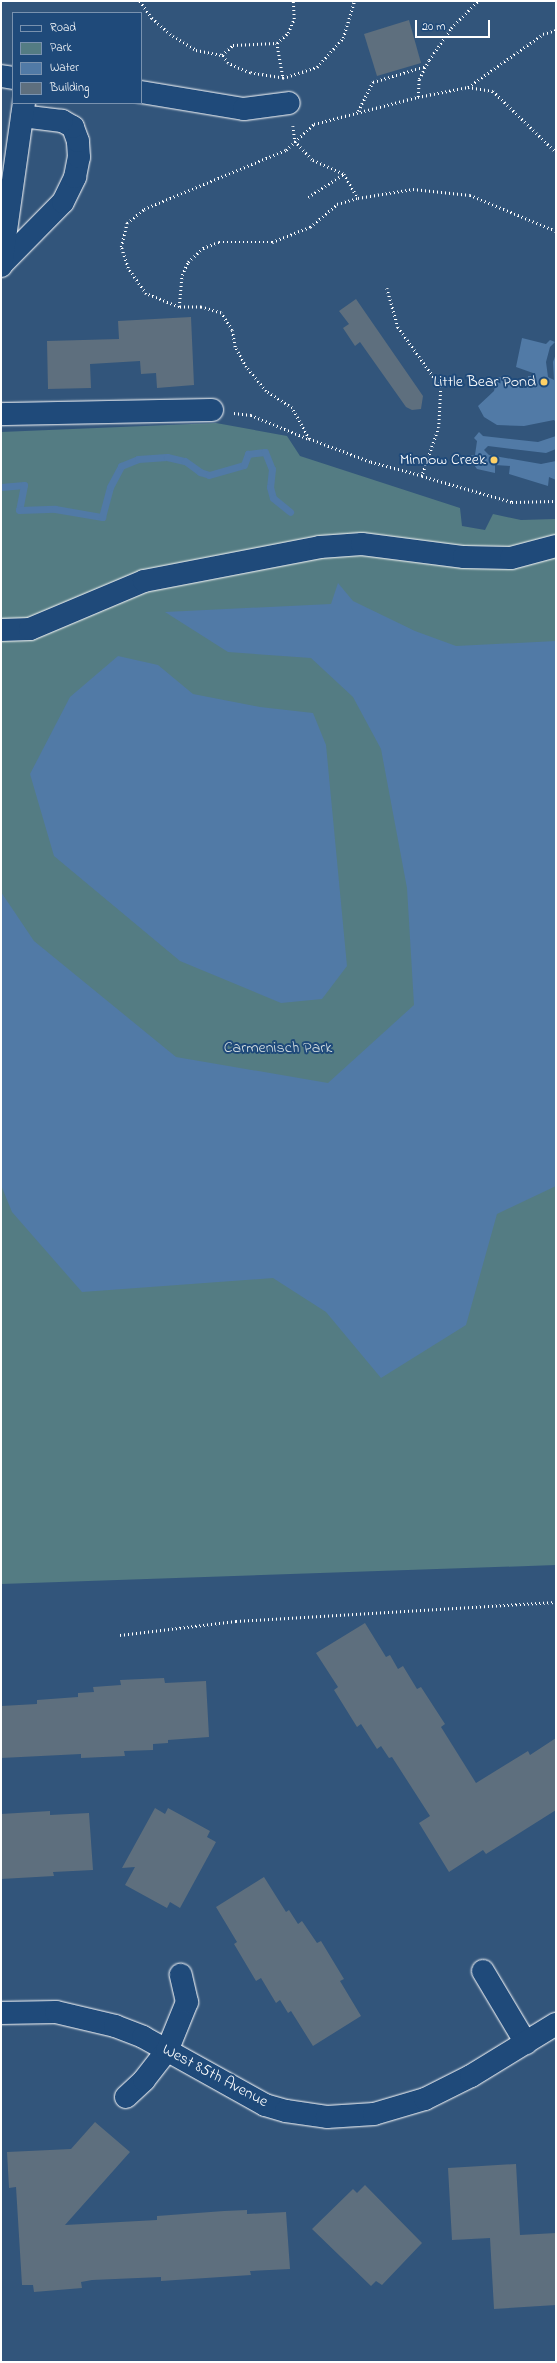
<!DOCTYPE html>
<html>
<head>
<meta charset="utf-8">
<style>
  body { margin:0 }
  #map { position:relative; width:557px; height:2363px; overflow:hidden; background:#32557b; font-family:"Indie Flower",sans-serif }
  div>[style] { position:absolute }
  .green>* { inset:0; background:#547c83 }
  .water>* { inset:0; background:#517aa6 }
  .stream>* { height:7px; margin:-3.5px; padding:0 3.5px; transform-origin:3.5px; border-radius:3.5px; background:#517aa6 }
  .building>* { inset:0; background:#5e6f7e }
  .path>* { height:2.5px; margin-top:-1.25px; transform-origin:0; background:repeating-linear-gradient(90deg,#fff 0 1px,transparent 0 4px) }
  .roads { filter:drop-shadow(0 0 1px #fff) drop-shadow(0 0 1px #fff) }
  .minor>* { height:22px; margin:-11px; padding:0 11px; transform-origin:11px; border-radius:11px; background:#1f4a7a }
  .dots>* { width:11px; height:11px; translate:-50% -50%; box-sizing:border-box; border:2px solid #1f4a7a; border-radius:50% }
  span { translate:-50% -50%; white-space:nowrap; text-align:center; line-height:1.15; -webkit-text-stroke:4px #1f4a7a; paint-order:stroke }
  .poi-label { font-size:16px; color:#fff }
  .right { translate:-100% -50%; text-align:right }
  .park-label { font-size:16px; color:#d4dee0 }
  .street-label { font-size:16px; color:#fff }
  .frame { position:absolute; inset:0; border:2px solid #fff; pointer-events:none }
  .legend { position:absolute; left:12px; top:12px; width:130px; height:92px; box-sizing:border-box; background:#1f4a7a; border:1px solid #7992af; margin:0; padding:5px 7px; list-style:none; font-size:12px; color:#fff }
  .legend li { display:flex; align-items:center; gap:8px; height:20px }
  .legend b { width:20px; border:1px solid #7992af }
  .scale { position:absolute; left:415px; top:20px; width:75px; height:18px; box-sizing:border-box; border:2px solid #fff; border-top:0; padding-left:5px; font-size:12px; line-height:14px; white-space:nowrap; color:#fff; -webkit-text-stroke:3px #1f4a7a; paint-order:stroke }
</style>
</head>
<body>
<div id="map">
  <div class="green">
    <div style="clip-path:polygon(216px 423px,287px 436px,300px 456px,460px 508px,462px 526px,485px 530px,493px 514px,521px 520px,556px 519px,556px 1565px,1px 1584px,1px 432px)"></div>
  </div>
  <div class="water">
    <div style="clip-path:polygon(522px 338px,546px 344px,550px 340px,555px 342px,550px 347px,546px 362px,548px 377px,554px 380px,553px 362px,556px 354px,556px 422px,554px 420px,524px 426px,497px 425px,484px 417px,478px 406px,494px 391px,497px 377px,513px 379px,524px 388px,532px 384px,533px 381px,528px 381px,528px 376px,533px 376px,533px 373px,516px 367px)"></div>
    <div style="clip-path:polygon(479px 432px,483px 436px,538px 442px,556px 436px,556px 449px,546px 453px,488px 446px,484px 450px,489px 455px,541px 464px,556px 461px,556px 480px,549px 477px,548px 486px,509px 474px,510px 466px,495px 465px,495px 473px,477px 469px,468px 456px,475px 455px,477px 441px,474px 438px)"></div>
    <div style="clip-path:polygon(338px 583px,353px 601px,415px 631px,456px 646px,556px 641px,556px 1186px,497px 1214px,466px 1325px,381px 1378px,326px 1312px,273px 1278px,82px 1292px,12px 1212px,1px 1185px,1px 892px,34px 941px,176px 1057px,328px 1083px,414px 1005px,407px 888px,381px 749px,353px 697px,311px 658px,228px 652px,165px 612px,331px 604px)"></div>
    <div style="clip-path:polygon(118px 656px,158px 665px,193px 694px,260px 707px,313px 713px,326px 745px,347px 966px,322px 999px,281px 1003px,180px 961px,54px 856px,30px 774px,70px 697px)"></div>
  </div>
  <div class="stream">
    <div style="left:1px;top:487px;width:23px;rotate:-5deg"></div>
    <div style="left:24px;top:485px;width:25px;rotate:101deg"></div>
    <div style="left:19px;top:510px;width:36px;rotate:-2deg"></div>
    <div style="left:55px;top:509px;width:48px;rotate:9.7deg"></div>
    <div style="left:102px;top:517px;width:31px;rotate:-75deg"></div>
    <div style="left:110px;top:487px;width:24px;rotate:-62deg"></div>
    <div style="left:121px;top:466px;width:18px;rotate:-22deg"></div>
    <div style="left:138px;top:459px;width:29px;rotate:-4deg"></div>
    <div style="left:167px;top:457px;width:18px;rotate:13deg"></div>
    <div style="left:185px;top:461px;width:19px;rotate:36deg"></div>
    <div style="left:200px;top:472px;width:9px;rotate:18deg"></div>
    <div style="left:209px;top:475px;width:36px;rotate:-16deg"></div>
    <div style="left:244px;top:465px;width:12px;rotate:-70deg"></div>
    <div style="left:248px;top:454px;width:17px;rotate:-7deg"></div>
    <div style="left:265px;top:452px;width:18px;rotate:68deg"></div>
    <div style="left:272px;top:469px;width:18px;rotate:96deg"></div>
    <div style="left:270px;top:487px;width:11px;rotate:75deg"></div>
    <div style="left:273px;top:498px;width:22px;rotate:39deg"></div>
  </div>
  <div class="building">
    <div style="clip-path:polygon(409px 20px,421px 63px,377px 76px,364px 34px)"></div>
    <div style="clip-path:polygon(356px 299px,423px 396px,421px 409px,412px 410px,406px 407px,360px 342px,355px 346px,343px 328px,349px 324px,339px 311px)"></div>
    <div style="clip-path:polygon(191px 317px,194px 385px,157px 388px,156px 373px,141px 374px,140px 361px,90px 364px,91px 388px,48px 389px,47px 341px,119px 339px,118px 321px)"></div>
    <div style="clip-path:polygon(365px 1623px,386px 1657px,390px 1655px,398px 1669px,403px 1666px,417px 1689px,421px 1687px,445px 1724px,441px 1727px,476px 1783px,528px 1751px,530px 1755px,556px 1738px,556px 1810px,486px 1854px,483px 1850px,449px 1872px,419px 1823px,430px 1816px,392px 1757px,389px 1758px,381px 1746px,377px 1749px,361px 1724px,357px 1727px,334px 1690px,338px 1687px,316px 1653px)"></div>
    <div style="clip-path:polygon(164px 1678px,165px 1683px,206px 1681px,209px 1737px,168px 1740px,168px 1743px,153px 1744px,153px 1750px,124px 1751px,125px 1756px,81px 1758px,81px 1754px,1px 1758px,1px 1706px,37px 1704px,37px 1700px,78px 1697px,78px 1693px,94px 1692px,93px 1687px,121px 1685px,120px 1680px)"></div>
    <div style="clip-path:polygon(155px 1808px,165px 1814px,168px 1808px,210px 1831px,207px 1837px,216px 1842px,180px 1908px,170px 1902px,167px 1908px,125px 1885px,135px 1867px,122px 1868px)"></div>
    <div style="clip-path:polygon(50px 1811px,50px 1815px,89px 1813px,93px 1870px,53px 1872px,54px 1876px,1px 1879px,1px 1814px)"></div>
    <div style="clip-path:polygon(264px 1877px,286px 1912px,289px 1910px,298px 1924px,302px 1921px,317px 1943px,321px 1941px,344px 1979px,340px 1981px,361px 2016px,313px 2046px,291px 2011px,288px 2013px,280px 2000px,276px 2003px,261px 1978px,256px 1981px,234px 1944px,237px 1942px,216px 1907px)"></div>
    <div style="clip-path:polygon(95px 2122px,130px 2152px,65px 2225px,157px 2220px,157px 2216px,224px 2211px,247px 2210px,247px 2214px,286px 2212px,290px 2269px,250px 2271px,251px 2275px,161px 2281px,161px 2277px,92px 2280px,81px 2282px,82px 2288px,34px 2292px,33px 2285px,22px 2285px,16px 2187px,9px 2188px,7px 2152px,71px 2149px)"></div>
    <div style="clip-path:polygon(516px 2164px,520px 2235px,556px 2233px,556px 2305px,494px 2309px,490px 2238px,452px 2240px,448px 2168px)"></div>
    <div style="clip-path:polygon(365px 2185px,422px 2243px,382px 2285px,376px 2281px,371px 2286px,312px 2229px,353px 2189px,357px 2193px)"></div>
  </div>
  <div class="path">
    <div style="left:140px;top:1px;width:21px;rotate:55deg"></div>
    <div style="left:152px;top:18px;width:28px;rotate:41deg"></div>
    <div style="left:173px;top:36px;width:27px;rotate:31deg"></div>
    <div style="left:196px;top:50px;width:26px;rotate:11deg"></div>
    <div style="left:277px;top:43px;width:36px;rotate:80deg"></div>
    <div style="left:283px;top:78px;width:33px;rotate:-171deg"></div>
    <div style="left:250px;top:73px;width:24px;rotate:-156deg"></div>
    <div style="left:228px;top:63px;width:10px;rotate:-127deg"></div>
    <div style="left:222px;top:55px;width:15px;rotate:-42deg"></div>
    <div style="left:233px;top:45px;width:44px;rotate:-2.6deg"></div>
    <div style="left:277px;top:43px;width:15px;rotate:-42deg"></div>
    <div style="left:288px;top:33px;width:15px;rotate:-67deg"></div>
    <div style="left:294px;top:19px;width:18px;rotate:-93deg"></div>
    <div style="left:283px;top:78px;width:36px;rotate:-18deg"></div>
    <div style="left:317px;top:67px;width:39px;rotate:-48deg"></div>
    <div style="left:343px;top:38px;width:39px;rotate:-73deg"></div>
    <div style="left:468px;top:87px;width:92px;rotate:-35.2deg"></div>
    <div style="left:543px;top:34px;width:14px;rotate:-17deg"></div>
    <div style="left:418px;top:97px;width:18px;rotate:-87deg"></div>
    <div style="left:419px;top:79px;width:21px;rotate:-62deg"></div>
    <div style="left:429px;top:60px;width:39px;rotate:-55deg"></div>
    <div style="left:451px;top:28px;width:38px;rotate:-45deg"></div>
    <div style="left:358px;top:111px;width:33px;rotate:-63deg"></div>
    <div style="left:373px;top:82px;width:55px;rotate:-16.8deg"></div>
    <div style="left:293px;top:126px;width:15px;rotate:82deg"></div>
    <div style="left:295px;top:141px;width:26px;rotate:47deg"></div>
    <div style="left:313px;top:160px;width:34px;rotate:24deg"></div>
    <div style="left:344px;top:174px;width:28px;rotate:60deg"></div>
    <div style="left:358px;top:198px;width:56px;rotate:-9.3deg"></div>
    <div style="left:413px;top:189px;width:57px;rotate:6deg"></div>
    <div style="left:470px;top:195px;width:93px;rotate:22.7deg"></div>
    <div style="left:308px;top:197px;width:43px;rotate:-32.6deg"></div>
    <div style="left:387px;top:288px;width:41px;rotate:74.2deg"></div>
    <div style="left:398px;top:327px;width:74px;rotate:54.4deg"></div>
    <div style="left:441px;top:387px;width:40px;rotate:92.9deg"></div>
    <div style="left:439px;top:427px;width:52px;rotate:109.1deg"></div>
    <div style="left:422px;top:476px;width:54px;rotate:-164.9deg"></div>
    <div style="left:370px;top:462px;width:65px;rotate:-159.3deg"></div>
    <div style="left:309px;top:439px;width:35px;rotate:-119deg"></div>
    <div style="left:292px;top:408px;width:31px;rotate:-147deg"></div>
    <div style="left:266px;top:391px;width:31px;rotate:-130deg"></div>
    <div style="left:246px;top:367px;width:23px;rotate:-119deg"></div>
    <div style="left:235px;top:347px;width:17px;rotate:-100deg"></div>
    <div style="left:232px;top:330px;width:20px;rotate:-123deg"></div>
    <div style="left:221px;top:313px;width:21px;rotate:-163deg"></div>
    <div style="left:201px;top:307px;width:22px;rotate:180deg"></div>
    <div style="left:179px;top:307px;width:35px;rotate:-158deg"></div>
    <div style="left:146px;top:294px;width:32px;rotate:-125deg"></div>
    <div style="left:128px;top:268px;width:22px;rotate:-108deg"></div>
    <div style="left:121px;top:247px;width:25px;rotate:-76deg"></div>
    <div style="left:127px;top:223px;width:22px;rotate:-39deg"></div>
    <div style="left:144px;top:209px;width:154px;rotate:-22.6deg"></div>
    <div style="left:286px;top:150px;width:38px;rotate:-43deg"></div>
    <div style="left:314px;top:124px;width:107px;rotate:-14.6deg"></div>
    <div style="left:418px;top:97px;width:51px;rotate:-11.3deg"></div>
    <div style="left:468px;top:87px;width:25px;rotate:9deg"></div>
    <div style="left:493px;top:91px;width:88px;rotate:44.1deg"></div>
    <div style="left:179px;top:307px;width:32px;rotate:-85deg"></div>
    <div style="left:182px;top:275px;width:14px;rotate:-65deg"></div>
    <div style="left:188px;top:262px;width:21px;rotate:-43deg"></div>
    <div style="left:203px;top:248px;width:17px;rotate:-21deg"></div>
    <div style="left:219px;top:242px;width:53px"></div>
    <div style="left:272px;top:242px;width:41px;rotate:-21.5deg"></div>
    <div style="left:310px;top:227px;width:35px;rotate:-40deg"></div>
    <div style="left:337px;top:204px;width:22px;rotate:-16deg"></div>
    <div style="left:234px;top:413px;width:17px;rotate:7deg"></div>
    <div style="left:251px;top:415px;width:63px;rotate:22.5deg"></div>
    <div style="left:422px;top:476px;width:94px;rotate:16.1deg"></div>
    <div style="left:512px;top:502px;width:44px;rotate:-1.3deg"></div>
    <div style="left:120px;top:1635px;width:117px;rotate:-6.9deg"></div>
    <div style="left:236px;top:1621px;width:321px;rotate:-3.4deg"></div>
  </div>
  <div class="roads">
    <div class="minor">
      <div style="left:1px;top:76px;width:12px;rotate:9deg"></div>
      <div style="left:141px;top:92px;width:104px;rotate:9.4deg"></div>
      <div style="left:244px;top:109px;width:45px;rotate:-7.6deg"></div>
      <div style="left:1px;top:265px;width:88px;rotate:-45.5deg"></div>
      <div style="left:63px;top:202px;width:28px;rotate:-64deg"></div>
      <div style="left:75px;top:177px;width:20px;rotate:-79deg"></div>
      <div style="left:79px;top:157px;width:16px;rotate:-94deg"></div>
      <div style="left:78px;top:141px;width:15px;rotate:-110deg"></div>
      <div style="left:73px;top:127px;width:13px;rotate:-151deg"></div>
      <div style="left:62px;top:121px;width:40px;rotate:-172.9deg"></div>
      <div style="left:1px;top:266px;width:165px;rotate:-82deg"></div>
      <div style="left:1px;top:414px;width:211px;rotate:-1.1deg"></div>
      <div style="left:1px;top:630px;width:29px;rotate:-2deg"></div>
      <div style="left:30px;top:629px;width:124px;rotate:-22.8deg"></div>
      <div style="left:144px;top:581px;width:179px;rotate:-10.9deg"></div>
      <div style="left:320px;top:547px;width:42px;rotate:-4.1deg"></div>
      <div style="left:362px;top:544px;width:103px;rotate:7.3deg"></div>
      <div style="left:464px;top:557px;width:47px;rotate:1.2deg"></div>
      <div style="left:511px;top:558px;width:47px;rotate:-14.9deg"></div>
      <div style="left:483px;top:1971px;width:84px;rotate:59.2deg"></div>
      <div style="left:1px;top:2013px;width:55px;rotate:-1deg"></div>
      <div style="left:56px;top:2012px;width:61px;rotate:13.3deg"></div>
      <div style="left:115px;top:2026px;width:30px;rotate:21deg"></div>
      <div style="left:143px;top:2037px;width:140px;rotate:29.1deg"></div>
      <div style="left:265px;top:2105px;width:22px;rotate:16deg"></div>
      <div style="left:286px;top:2111px;width:41px;rotate:8.3deg"></div>
      <div style="left:327px;top:2117px;width:47px;rotate:-3.7deg"></div>
      <div style="left:374px;top:2114px;width:53px;rotate:-16.4deg"></div>
      <div style="left:425px;top:2099px;width:51px;rotate:-26.6deg"></div>
      <div style="left:471px;top:2076px;width:100px;rotate:-31.5deg"></div>
      <div style="left:126px;top:2097px;width:25px;rotate:-43deg"></div>
      <div style="left:144px;top:2080px;width:37px;rotate:-52deg"></div>
      <div style="left:167px;top:2051px;width:53px;rotate:-67.8deg"></div>
      <div style="left:187px;top:2002px;width:28px;rotate:-103deg"></div>
    </div>
  </div>
  <div class="dots">
    <div style="left:544px;top:382px;background:#ffd166"></div>
    <div style="left:494px;top:460px;background:#ffd166"></div>
  </div>
  <div class="poi-label">
    <span class="right" style="left:536px;top:382px">Little Bear Pond</span>
    <span class="right" style="left:486px;top:460px">Minnow Creek</span>
  </div>
  <div class="park-label">
    <span style="left:278px;top:1048px">Carmenisch Park</span>
  </div>
  <div class="street-label">
    <span style="left:215px;top:2076px;rotate:28deg">West 85th Avenue</span>
  </div>
  <div class="frame"></div>
  <ul class="legend">
  <li><b style="height:5px;background:#1f4a7a"></b>Road</li>
  <li><b style="height:11px;background:#547c83"></b>Park</li>
  <li><b style="height:11px;background:#517aa6"></b>Water</li>
  <li><b style="height:11px;background:#5e6f7e"></b>Building</li>
  </ul>
  <div class="scale">20 m</div>
</div>
</body>
</html>
